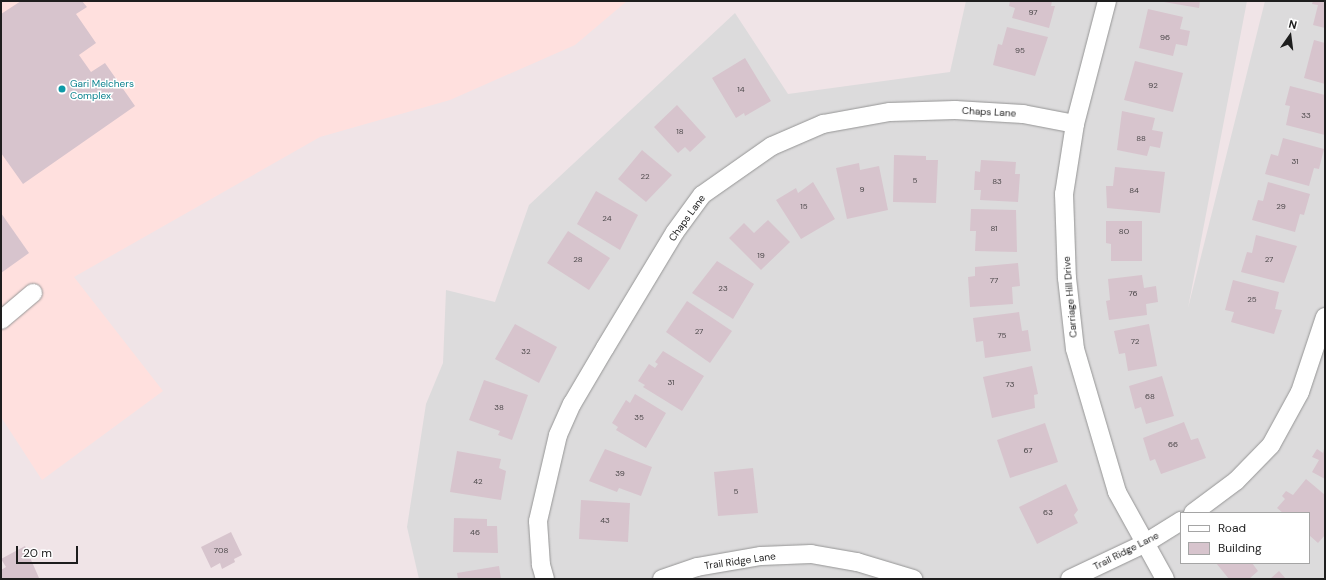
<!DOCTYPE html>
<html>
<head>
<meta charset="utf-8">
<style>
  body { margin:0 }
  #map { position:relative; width:1326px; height:580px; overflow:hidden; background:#f0e4e7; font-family:"DM Sans",sans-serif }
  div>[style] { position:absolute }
  .residential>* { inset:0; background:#dcdbdc }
  .education>* { inset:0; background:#ffe0de }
  .building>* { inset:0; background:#d7c4cd }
  .roads { filter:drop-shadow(0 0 1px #959595) drop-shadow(0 0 1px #959595) }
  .street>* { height:18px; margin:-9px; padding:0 9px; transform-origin:9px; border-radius:9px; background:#fff }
  .dots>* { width:11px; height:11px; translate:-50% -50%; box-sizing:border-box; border:2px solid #fff; border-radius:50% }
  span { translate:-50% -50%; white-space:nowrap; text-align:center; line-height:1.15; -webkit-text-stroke:3px #fff; paint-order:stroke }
  .number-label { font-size:8px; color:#4c484a }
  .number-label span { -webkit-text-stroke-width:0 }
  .culture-label { font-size:10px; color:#0d838f }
  .left { translate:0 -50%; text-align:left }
  .street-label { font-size:10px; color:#1e1e1e }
  .frame { position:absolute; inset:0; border:2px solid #1e1e1e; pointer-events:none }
  .legend { position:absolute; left:1180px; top:512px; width:130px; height:52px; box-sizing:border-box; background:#fff; border:1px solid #a5a5a5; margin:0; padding:5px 7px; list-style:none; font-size:12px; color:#1e1e1e }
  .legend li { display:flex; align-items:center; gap:8px; height:20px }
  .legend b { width:20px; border:1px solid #a5a5a5 }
  .north { position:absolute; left:1270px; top:16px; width:40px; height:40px; -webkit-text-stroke:3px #fff; paint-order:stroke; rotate:14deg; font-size:11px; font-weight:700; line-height:16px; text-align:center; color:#1e1e1e }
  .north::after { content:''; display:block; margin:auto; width:14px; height:18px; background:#1e1e1e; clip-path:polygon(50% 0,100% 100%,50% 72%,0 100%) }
  .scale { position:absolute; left:16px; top:546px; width:62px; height:18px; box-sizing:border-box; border:2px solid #1e1e1e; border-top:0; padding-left:5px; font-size:12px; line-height:14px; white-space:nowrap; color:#1e1e1e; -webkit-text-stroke:3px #fff; paint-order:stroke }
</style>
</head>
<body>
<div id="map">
  <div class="residential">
    <div style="clip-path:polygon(evenodd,966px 1px,1247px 1px,1188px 308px,1265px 1px,1325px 1px,1325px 579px,419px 579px,407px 527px,426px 404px,443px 363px,446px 290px,495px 302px,529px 205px,735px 13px,788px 94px,950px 72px,966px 1px,1181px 513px,1309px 513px,1309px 563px,1181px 563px,1181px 513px)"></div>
  </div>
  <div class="education">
    <div style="clip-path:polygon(1px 1px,627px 1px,575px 45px,450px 100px,320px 137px,74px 277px,163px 391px,42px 480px,1px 417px)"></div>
  </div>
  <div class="building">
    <div style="clip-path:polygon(21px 1px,82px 1px,87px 7px,76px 14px,96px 43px,79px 55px,91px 72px,105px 63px,135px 106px,23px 184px,1px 153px,1px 14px)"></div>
    <div style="clip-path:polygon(1010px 1px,1052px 1px,1051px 6px,1055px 6px,1049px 28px,1012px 18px,1015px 8px,1009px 6px)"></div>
    <div style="clip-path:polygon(1158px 1px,1200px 1px,1199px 8px)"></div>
    <div style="clip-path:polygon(1313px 1px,1325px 1px,1325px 28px,1313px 25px,1318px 5px,1312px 4px)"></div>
    <div style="clip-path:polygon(1148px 9px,1183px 17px,1180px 29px,1190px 31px,1187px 46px,1176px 44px,1173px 56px,1139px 48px)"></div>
    <div style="clip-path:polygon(1007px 27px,1048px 37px,1035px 76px,993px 65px,998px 44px,1002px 45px)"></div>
    <div style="clip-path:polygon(1314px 40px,1325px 43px,1325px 84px,1304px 78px)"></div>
    <div style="clip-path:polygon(745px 58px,771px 101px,745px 116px,744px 113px,736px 118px,712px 78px)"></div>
    <div style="clip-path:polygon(1135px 61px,1183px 73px,1173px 112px,1124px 100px)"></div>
    <div style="clip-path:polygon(1290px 86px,1325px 95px,1325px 135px,1286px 125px,1290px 106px,1285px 105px)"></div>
    <div style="clip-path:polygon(677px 105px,706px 137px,690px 152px,685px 147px,678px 153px,654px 127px)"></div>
    <div style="clip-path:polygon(1122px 111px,1155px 118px,1152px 130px,1163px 132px,1160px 148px,1150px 146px,1147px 156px,1117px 150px)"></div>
    <div style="clip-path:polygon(1283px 138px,1324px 149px,1319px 169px,1314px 168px,1309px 186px,1265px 174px,1271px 154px,1278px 156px)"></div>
    <div style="clip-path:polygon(642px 150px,672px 175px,646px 202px,618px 179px)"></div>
    <div style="clip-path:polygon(894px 155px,926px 156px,926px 160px,938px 160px,936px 203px,893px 202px)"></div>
    <div style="clip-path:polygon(981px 160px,1016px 162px,1015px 174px,1020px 174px,1018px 202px,980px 200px,981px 190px,974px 190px,975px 171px,980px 172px)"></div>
    <div style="clip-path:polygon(859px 163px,860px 170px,879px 166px,888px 210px,847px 219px,836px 168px)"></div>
    <div style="clip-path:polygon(1115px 167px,1165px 172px,1160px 213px,1107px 208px,1106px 186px,1113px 186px)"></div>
    <div style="clip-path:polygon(813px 182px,835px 219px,801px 239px,776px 200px,796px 188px,798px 193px)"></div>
    <div style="clip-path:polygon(1268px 182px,1310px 194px,1304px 215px,1300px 214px,1295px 232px,1252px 220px,1258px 200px,1263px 201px)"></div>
    <div style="clip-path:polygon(596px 191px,638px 215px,620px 250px,577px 224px)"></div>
    <div style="clip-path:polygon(971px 209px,1016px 210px,1017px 252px,975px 251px,976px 231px,970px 231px)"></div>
    <div style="clip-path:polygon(1px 213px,29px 253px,1px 273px)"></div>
    <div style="clip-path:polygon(768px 220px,790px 242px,761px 270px,729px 238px,744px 223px,754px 233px)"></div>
    <div style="clip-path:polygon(1106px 221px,1142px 221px,1142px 261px,1111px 261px,1111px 244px,1106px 243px)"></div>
    <div style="clip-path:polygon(568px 231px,610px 258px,589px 290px,547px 263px)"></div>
    <div style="clip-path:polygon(1256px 235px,1297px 246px,1284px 283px,1241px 272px,1247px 252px,1252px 253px)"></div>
    <div style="clip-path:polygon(717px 261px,754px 284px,733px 319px,692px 293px)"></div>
    <div style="clip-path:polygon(1018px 263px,1020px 286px,1012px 287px,1013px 304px,970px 307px,968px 277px,975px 276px,975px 267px)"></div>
    <div style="clip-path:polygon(1142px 275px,1144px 288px,1156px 286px,1158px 302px,1146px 304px,1147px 315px,1109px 320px,1106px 301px,1110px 300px,1108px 279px)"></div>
    <div style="clip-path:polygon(1233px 280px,1279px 292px,1275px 309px,1282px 310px,1274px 334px,1231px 322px,1234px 312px,1225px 310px)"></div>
    <div style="clip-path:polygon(687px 301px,732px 331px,710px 363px,666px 332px)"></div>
    <div style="clip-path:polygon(1019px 312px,1022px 331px,1028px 330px,1031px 351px,985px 358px,983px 341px,976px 342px,973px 318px)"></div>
    <div style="clip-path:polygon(515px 324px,557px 347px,539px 383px,495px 359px)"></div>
    <div style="clip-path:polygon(1149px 324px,1157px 366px,1128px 371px,1125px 353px,1119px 354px,1114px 331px)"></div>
    <div style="clip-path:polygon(663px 351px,704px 376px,682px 411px,643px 387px,645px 385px,638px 381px,649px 364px,655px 368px,658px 364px,655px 362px)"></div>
    <div style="clip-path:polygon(1032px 366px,1038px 394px,1034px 395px,1035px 408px,992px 418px,983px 377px)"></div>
    <div style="clip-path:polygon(1162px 376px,1174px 416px,1146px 424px,1141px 407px,1135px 409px,1129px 386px)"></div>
    <div style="clip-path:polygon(484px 380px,528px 395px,512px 440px,498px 435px,500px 431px,469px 420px)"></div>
    <div style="clip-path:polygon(635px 394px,666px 413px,646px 448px,616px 430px,618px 427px,612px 423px,626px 400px,630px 403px)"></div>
    <div style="clip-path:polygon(1184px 422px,1191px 440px,1198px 438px,1206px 458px,1161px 474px,1155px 459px,1150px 461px,1143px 438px)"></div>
    <div style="clip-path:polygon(1045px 423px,1058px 462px,1010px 478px,997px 440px)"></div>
    <div style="clip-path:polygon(1325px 444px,1325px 479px,1312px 472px,1319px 460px,1312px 457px,1317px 449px,1323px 453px)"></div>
    <div style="clip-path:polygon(605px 449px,652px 467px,641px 496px,619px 488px,617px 492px,589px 481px)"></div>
    <div style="clip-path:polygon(457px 451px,501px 459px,499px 468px,506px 471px,501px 500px,450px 492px)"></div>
    <div style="clip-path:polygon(753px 468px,758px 513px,718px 516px,714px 472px)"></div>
    <div style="clip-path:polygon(1306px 479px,1325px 495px,1325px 535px,1318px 543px,1309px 535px,1309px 513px,1283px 513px,1277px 508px,1285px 499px,1282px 496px,1286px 491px,1293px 495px)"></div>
    <div style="clip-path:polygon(1066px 484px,1078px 510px,1074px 515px,1078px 523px,1037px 544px,1019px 507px)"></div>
    <div style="clip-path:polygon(581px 500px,630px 503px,628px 542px,579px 539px)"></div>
    <div style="clip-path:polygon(454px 518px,487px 519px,487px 526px,497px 526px,498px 553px,453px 552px)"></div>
    <div style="clip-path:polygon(231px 532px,242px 555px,234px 559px,235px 562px,222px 569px,220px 563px,211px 568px,201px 547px)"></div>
    <div style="clip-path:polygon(25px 546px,39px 578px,1px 579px,1px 570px,6px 567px,1px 559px)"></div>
    <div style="clip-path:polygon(1216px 563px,1252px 563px,1258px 571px,1249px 579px,1229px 579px)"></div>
    <div style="clip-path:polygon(499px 566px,501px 579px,458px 579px,457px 573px)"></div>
    <div style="clip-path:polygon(1279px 571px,1286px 579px,1270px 579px)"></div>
  </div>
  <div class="roads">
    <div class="street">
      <div style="left:1107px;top:1px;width:127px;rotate:104.6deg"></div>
      <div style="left:1075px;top:124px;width:71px;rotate:98.9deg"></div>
      <div style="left:1064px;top:194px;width:84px;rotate:88deg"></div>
      <div style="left:1067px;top:278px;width:71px;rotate:83.6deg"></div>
      <div style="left:1075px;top:349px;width:149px;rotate:73.6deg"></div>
      <div style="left:1117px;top:492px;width:99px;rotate:61.1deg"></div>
      <div style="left:1px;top:320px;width:42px;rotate:-40.2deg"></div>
      <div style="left:1193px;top:513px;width:54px;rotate:-36.7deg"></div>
      <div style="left:1236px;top:481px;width:50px;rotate:-45.8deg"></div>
      <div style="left:1271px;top:445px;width:60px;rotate:-61.3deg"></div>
      <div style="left:1300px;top:392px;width:79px;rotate:-71.6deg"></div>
      <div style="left:545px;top:579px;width:15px;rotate:-106deg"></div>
      <div style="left:541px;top:565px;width:44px;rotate:-93.9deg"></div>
      <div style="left:538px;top:521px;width:88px;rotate:-76.9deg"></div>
      <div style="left:558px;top:435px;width:34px;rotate:-66deg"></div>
      <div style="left:572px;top:404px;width:65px;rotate:-59.5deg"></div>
      <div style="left:605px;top:348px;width:135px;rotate:-58.9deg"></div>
      <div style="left:675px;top:232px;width:46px;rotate:-53.9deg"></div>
      <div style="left:702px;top:195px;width:85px;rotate:-35deg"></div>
      <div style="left:772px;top:146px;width:56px;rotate:-23.3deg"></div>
      <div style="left:823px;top:124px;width:68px;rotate:-10.2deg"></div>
      <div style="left:890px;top:112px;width:65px;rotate:-1.8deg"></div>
      <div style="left:955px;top:110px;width:68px;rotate:3.4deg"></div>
      <div style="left:1023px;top:114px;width:53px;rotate:10.9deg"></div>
      <div style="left:662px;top:579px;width:37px;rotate:-19deg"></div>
      <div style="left:697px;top:567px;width:65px;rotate:-9.8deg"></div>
      <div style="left:761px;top:556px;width:50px;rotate:-2.3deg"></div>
      <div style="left:811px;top:554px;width:47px;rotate:9.9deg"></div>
      <div style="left:857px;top:562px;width:59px;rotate:16.9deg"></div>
      <div style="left:1070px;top:579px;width:82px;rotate:-25.3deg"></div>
      <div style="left:1144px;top:544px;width:44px;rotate:-31.9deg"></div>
    </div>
  </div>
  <div class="dots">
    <div style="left:62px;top:89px;background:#0f9aa8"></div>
  </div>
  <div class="number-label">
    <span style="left:1033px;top:13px">97</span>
    <span style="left:1165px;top:38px">96</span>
    <span style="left:1020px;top:51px">95</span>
    <span style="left:1153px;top:86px">92</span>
    <span style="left:741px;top:90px">14</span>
    <span style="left:1306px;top:116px">33</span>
    <span style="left:680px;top:132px">18</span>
    <span style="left:1141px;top:139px">88</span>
    <span style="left:1295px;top:162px">31</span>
    <span style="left:645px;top:177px">22</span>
    <span style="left:915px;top:181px">5</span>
    <span style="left:997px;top:182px">83</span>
    <span style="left:862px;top:190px">9</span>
    <span style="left:1134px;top:191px">84</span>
    <span style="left:804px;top:207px">15</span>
    <span style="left:1281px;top:207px">29</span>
    <span style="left:607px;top:219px">24</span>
    <span style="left:994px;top:229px">81</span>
    <span style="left:1124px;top:232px">80</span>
    <span style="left:761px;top:256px">19</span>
    <span style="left:578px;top:260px">28</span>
    <span style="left:1269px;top:260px">27</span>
    <span style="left:994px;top:281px">77</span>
    <span style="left:723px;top:289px">23</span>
    <span style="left:1133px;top:294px">76</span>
    <span style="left:1252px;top:300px">25</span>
    <span style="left:699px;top:332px">27</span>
    <span style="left:1002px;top:336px">75</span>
    <span style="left:1135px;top:342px">72</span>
    <span style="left:526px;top:352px">32</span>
    <span style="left:671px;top:383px">31</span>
    <span style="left:1010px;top:385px">73</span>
    <span style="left:1150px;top:397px">68</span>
    <span style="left:499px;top:408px">38</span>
    <span style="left:639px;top:418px">35</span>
    <span style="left:1173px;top:445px">66</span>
    <span style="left:1028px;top:451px">67</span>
    <span style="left:620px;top:474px">39</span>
    <span style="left:478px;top:482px">42</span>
    <span style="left:736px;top:492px">5</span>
    <span style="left:1048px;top:513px">63</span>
    <span style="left:605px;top:521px">43</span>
    <span style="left:475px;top:533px">46</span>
    <span style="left:221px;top:551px">708</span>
  </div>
  <div class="culture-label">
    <span class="left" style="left:70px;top:89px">Gari Melchers<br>Complex</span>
  </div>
  <div class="street-label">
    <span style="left:989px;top:112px;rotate:3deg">Chaps Lane</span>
    <span style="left:687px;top:218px;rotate:-54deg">Chaps Lane</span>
    <span style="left:1070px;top:297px;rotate:-95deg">Carriage Hill Drive</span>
    <span style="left:1126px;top:551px;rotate:-27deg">Trail Ridge Lane</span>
    <span style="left:740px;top:561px;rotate:-8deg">Trail Ridge Lane</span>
  </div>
  <div class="frame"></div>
  <ul class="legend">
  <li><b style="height:5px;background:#fff"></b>Road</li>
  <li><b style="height:11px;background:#d7c4cd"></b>Building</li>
  </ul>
  <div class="north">N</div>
  <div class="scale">20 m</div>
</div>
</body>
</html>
